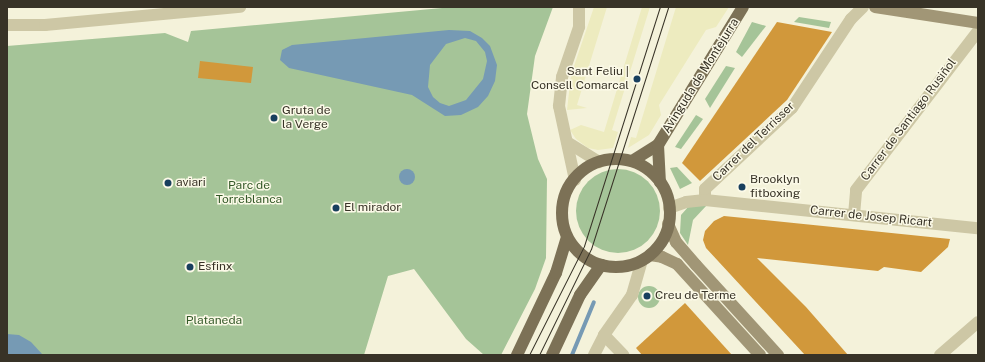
<!DOCTYPE html>
<html>
<head>
<meta charset="utf-8">
<style>
  body { margin:0 }
  #map { position:relative; width:985px; height:362px; overflow:hidden; background:#f4f2da; font-family:"Public Sans",sans-serif }
  div>[style] { position:absolute }
  .green>* { inset:0; background:#a5c498 }
  .round { border-radius:50% }
  .plaza>* { inset:0; background:#edebbf }
  .water>* { inset:0; background:#769ab4 }
  .stream>* { height:4px; margin:-2px; padding:0 2px; transform-origin:2px; border-radius:2px; background:#769ab4 }
  .building>* { inset:0; background:#d1983b }
  .street>* { height:12px; margin:-6px; padding:0 6px; transform-origin:6px; border-radius:6px; background:#cdc7a5 }
  .secondary>* { height:12px; margin:-6px; padding:0 6px; transform-origin:6px; border-radius:6px; background:#a19676 }
  .primary>* { height:12px; margin:-6px; padding:0 6px; transform-origin:6px; border-radius:6px; background:#7c7156 }
  .primary>.ring { margin:-6px; padding:0; box-sizing:content-box; background:none; border:12px solid #7c7156; border-radius:50% }
  .tram>* { height:1px; margin:-0.5px; padding:0 0.5px; transform-origin:0.5px; border-radius:0.5px; background:#383327 }
  .dots>* { width:11px; height:11px; translate:-50% -50%; box-sizing:border-box; border:2px solid #fbf9e7; border-radius:50% }
  span { translate:-50% -50%; white-space:nowrap; text-align:center; line-height:1.15; -webkit-text-stroke:3px #fbf9e7; paint-order:stroke }
  .poi-label { font-size:12px; color:#383327 }
  .right { translate:-100% -50%; text-align:right }
  .left { translate:0 -50%; text-align:left }
  .street-label { font-size:12px; color:#383327 }
  .park-label { font-size:12px; color:#345928 }
  .frame { position:absolute; inset:0; border:8px solid #383327; pointer-events:none }
</style>
</head>
<body>
<div id="map">
  <div class="green">
    <div style="clip-path:polygon(453px 7px,553px 7px,535px 56px,527px 114px,538px 159px,547px 179px,546px 258px,535px 289px,501px 355px,484px 355px,466px 339px,414px 269px,388px 276px,364px 355px,7px 355px,7px 46px,165px 33px,188px 42px,191px 31px)"></div>
    <div style="clip-path:polygon(799px 17px,831px 22px,829px 28px,794px 22px)"></div>
    <div style="clip-path:polygon(752px 22px,766px 26px,742px 57px,736px 52px)"></div>
    <div style="clip-path:polygon(726px 66px,735px 68px,710px 108px,705px 99px)"></div>
    <div style="clip-path:polygon(696px 115px,703px 119px,681px 149px,675px 147px)"></div>
    <div style="clip-path:polygon(677px 167px,692px 183px,680px 189px,670px 168px)"></div>
    <div class="round" style="left:576px;top:169px;width:84px;height:84px"></div>
    <div style="clip-path:polygon(707px 205px,693px 220px,688px 245px,680px 233px,681px 215px,689px 206px)"></div>
    <div class="round" style="left:638px;top:286px;width:22px;height:22px"></div>
  </div>
  <div class="plaza">
    <div style="clip-path:polygon(594px 7px,607px 7px,577px 105px,587px 108px,567px 110px,571px 75px)"></div>
    <div style="clip-path:polygon(642px 7px,650px 7px,612px 130px,618px 132px,613px 148px,598px 150px,588px 148px,576px 139px,570px 130px,581px 125px,604px 132px)"></div>
    <div style="clip-path:polygon(676px 7px,729px 7px,716px 27px,706px 30px,659px 105px,661px 115px,649px 135px,628px 148px,631px 137px,636px 138px)"></div>
  </div>
  <div class="water">
    <div style="clip-path:polygon(evenodd,449px 30px,470px 31px,482px 38px,490px 46px,497px 65px,495px 81px,488px 96px,478px 107px,461px 115px,445px 116px,412px 95px,289px 68px,280px 60px,282px 50px,292px 45px,449px 30px,465px 38px,476px 41px,485px 52px,487px 61px,483px 79px,466px 100px,449px 106px,440px 103px,433px 97px,428px 87px,430px 65px,446px 44px,465px 38px)"></div>
    <div class="round" style="left:399px;top:169px;width:16px;height:16px"></div>
    <div style="clip-path:polygon(7px 334px,19px 335px,31px 342px,43px 355px,7px 355px)"></div>
  </div>
  <div class="stream">
    <div style="left:572px;top:355px;width:57px;rotate:-67.5deg"></div>
  </div>
  <div class="building">
    <div style="clip-path:polygon(777px 22px,832px 32px,787px 100px,700px 181px,682px 163px)"></div>
    <div style="clip-path:polygon(200px 61px,253px 67px,251px 83px,198px 78px)"></div>
    <div style="clip-path:polygon(724px 216px,950px 239px,948px 247px,921px 272px,884px 267px,878px 271px,757px 258px,806px 307px,848px 355px,805px 355px,706px 248px,703px 240px,705px 231px,714px 221px)"></div>
    <div style="clip-path:polygon(685px 303px,732px 355px,642px 355px,636px 348px)"></div>
  </div>
  <div class="street">
    <div style="left:7px;top:25px;width:38px"></div>
    <div style="left:45px;top:25px;width:196px;rotate:-5.3deg"></div>
    <div style="left:567px;top:142px;width:38px;rotate:32deg"></div>
    <div style="left:575px;top:180px;width:76px;rotate:-102.2deg"></div>
    <div style="left:559px;top:106px;width:29px;rotate:-84deg"></div>
    <div style="left:562px;top:77px;width:53px;rotate:-71.2deg"></div>
    <div style="left:579px;top:27px;width:20px;rotate:-90deg"></div>
    <div style="left:705px;top:200px;width:11px;rotate:-90deg"></div>
    <div style="left:705px;top:189px;width:119px;rotate:-43deg"></div>
    <div style="left:792px;top:108px;width:107px;rotate:-56.5deg"></div>
    <div style="left:851px;top:19px;width:17px;rotate:-45deg"></div>
    <div style="left:669px;top:208px;width:18px;rotate:-19deg"></div>
    <div style="left:686px;top:202px;width:19px;rotate:-6deg"></div>
    <div style="left:705px;top:200px;width:274px;rotate:5.9deg"></div>
    <div style="left:854px;top:215px;width:25px;rotate:-85deg"></div>
    <div style="left:856px;top:190px;width:200px;rotate:-52.5deg"></div>
    <div style="left:604px;top:335px;width:28px;rotate:46deg"></div>
    <div style="left:594px;top:355px;width:22px;rotate:-63deg"></div>
    <div style="left:604px;top:335px;width:49px;rotate:-55deg"></div>
    <div style="left:632px;top:295px;width:35px;rotate:-74deg"></div>
    <div style="left:940px;top:355px;width:50px;rotate:-41deg"></div>
  </div>
  <div class="secondary">
    <div style="left:875px;top:7px;width:104px;rotate:8.8deg"></div>
    <div style="left:668px;top:224px;width:20px;rotate:66deg"></div>
    <div style="left:676px;top:242px;width:30px;rotate:49deg"></div>
    <div style="left:696px;top:265px;width:122px;rotate:47.7deg"></div>
    <div style="left:650px;top:255px;width:12px;rotate:9deg"></div>
    <div style="left:662px;top:257px;width:17px;rotate:25deg"></div>
    <div style="left:677px;top:264px;width:123px;rotate:47.6deg"></div>
  </div>
  <div class="primary">
    <div style="left:658px;top:145px;width:37px;rotate:87deg"></div>
    <div class="ring" style="left:562px;top:159px;width:96px;height:96px"></div>
    <div style="left:632px;top:161px;width:31px;rotate:-32deg"></div>
    <div style="left:658px;top:145px;width:162px;rotate:-58.4deg"></div>
    <div style="left:517px;top:355px;width:91px;rotate:-64.6deg"></div>
    <div style="left:556px;top:273px;width:37px;rotate:-73deg"></div>
    <div style="left:552px;top:355px;width:66px;rotate:-65deg"></div>
    <div style="left:580px;top:295px;width:37px;rotate:-55deg"></div>
  </div>
  <div class="tram">
    <div style="left:529px;top:355px;width:122px;rotate:-63.2deg"></div>
    <div style="left:584px;top:246px;width:251px;rotate:-72.4deg"></div>
    <div style="left:539px;top:355px;width:118px;rotate:-63.9deg"></div>
    <div style="left:591px;top:249px;width:254px;rotate:-72.3deg"></div>
  </div>
  <div class="dots">
    <div style="left:637px;top:79px;background:#183f5e"></div>
    <div style="left:274px;top:118px;background:#183f5e"></div>
    <div style="left:168px;top:183px;background:#183f5e"></div>
    <div style="left:742px;top:187px;background:#183f5e"></div>
    <div style="left:336px;top:208px;background:#183f5e"></div>
    <div style="left:190px;top:267px;background:#183f5e"></div>
    <div style="left:647px;top:296px;background:#183f5e"></div>
  </div>
  <div class="poi-label">
    <span class="right" style="left:629px;top:79px">Sant Feliu |<br>Consell Comarcal</span>
    <span class="left" style="left:282px;top:118px">Gruta de<br>la Verge</span>
    <span class="left" style="left:750px;top:187px">Brooklyn<br>fitboxing</span>
    <span class="left" style="left:176px;top:183px">aviari</span>
    <span class="left" style="left:344px;top:208px">El mirador</span>
    <span class="left" style="left:198px;top:267px">Esfinx</span>
    <span class="left" style="left:655px;top:296px">Creu de Terme</span>
  </div>
  <div class="street-label">
    <span style="left:701px;top:76px;rotate:-58deg">Avinguda de Montejurra</span>
    <span style="left:909px;top:120px;rotate:-53deg">Carrer de Santiago Rusiñol</span>
    <span style="left:754px;top:142px;rotate:-44deg">Carrer del Terrisser</span>
    <span style="left:871px;top:217px;rotate:6deg">Carrer de Josep Ricart</span>
  </div>
  <div class="park-label">
    <span style="left:249px;top:193px">Parc de<br>Torreblanca</span>
    <span style="left:214px;top:321px">Plataneda</span>
  </div>
  <div class="frame"></div>
</div>
</body>
</html>
